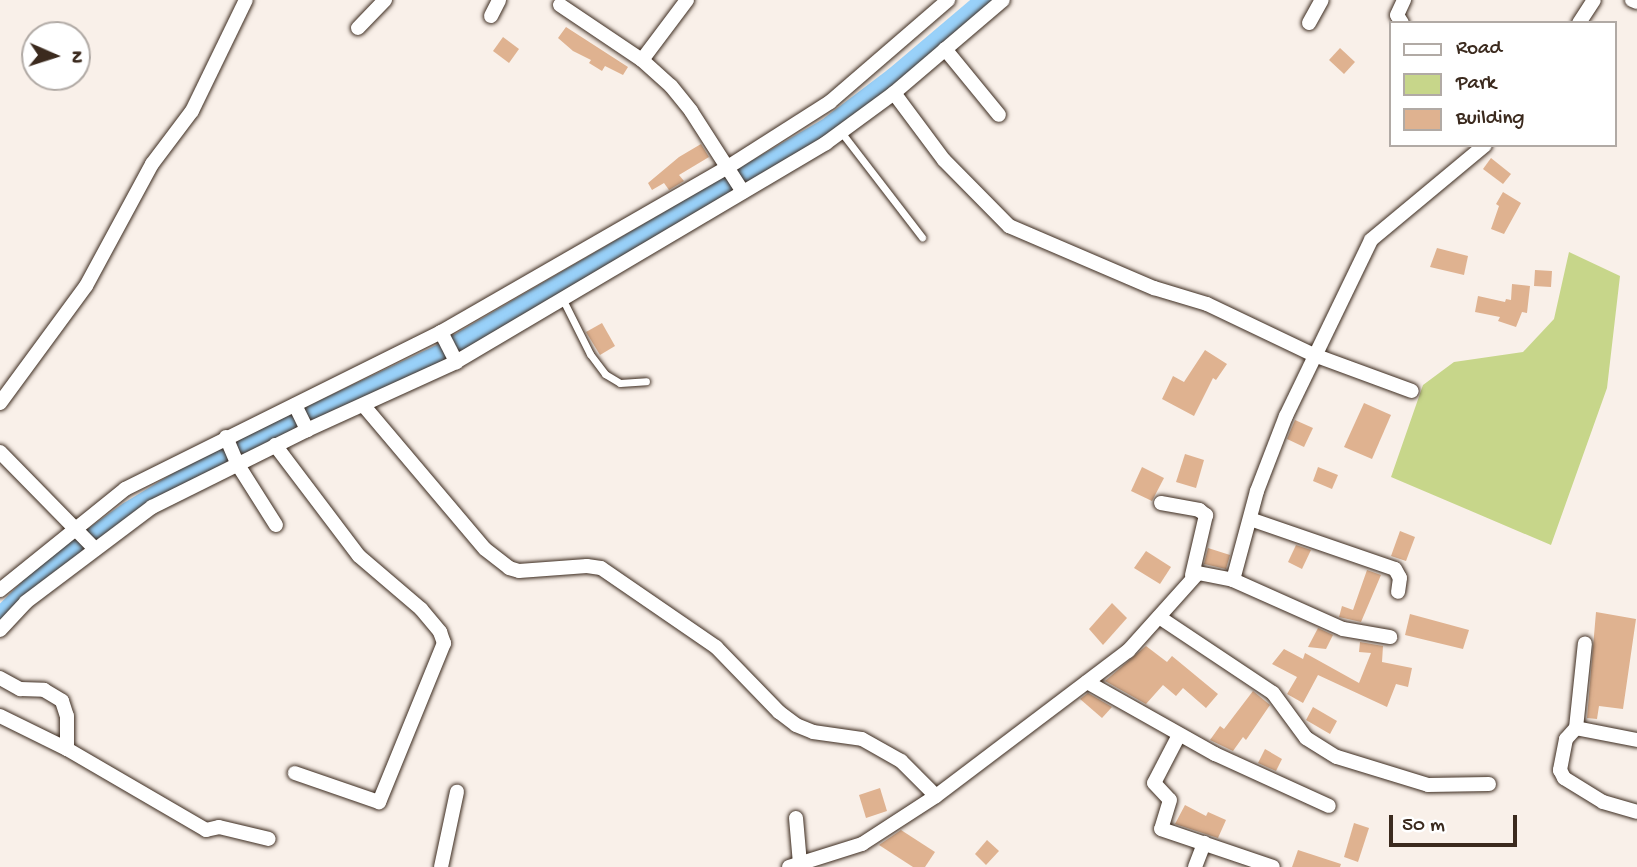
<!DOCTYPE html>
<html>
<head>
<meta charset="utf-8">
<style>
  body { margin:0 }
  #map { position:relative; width:1637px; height:867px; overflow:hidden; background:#f9f0e9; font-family:"Gochi Hand",sans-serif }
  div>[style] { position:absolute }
  .green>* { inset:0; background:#c7d68a }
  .canal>* { height:18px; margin:-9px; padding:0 9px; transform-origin:9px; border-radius:9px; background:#99d1f9 }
  .building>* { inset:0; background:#dfb290 }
  .roads { filter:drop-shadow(0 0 2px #3b2a1e) drop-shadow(0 0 2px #3b2a1e) }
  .service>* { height:7px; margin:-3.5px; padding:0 3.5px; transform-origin:3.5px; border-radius:3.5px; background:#fff }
  .minor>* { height:14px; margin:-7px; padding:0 7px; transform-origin:7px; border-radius:7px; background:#fff }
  span { translate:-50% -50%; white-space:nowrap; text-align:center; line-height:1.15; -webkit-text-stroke:6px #fff; paint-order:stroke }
  .legend { position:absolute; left:1389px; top:21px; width:228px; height:126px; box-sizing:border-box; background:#fff; border:2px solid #b1aaa5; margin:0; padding:9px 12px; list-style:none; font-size:21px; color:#3b2a1e }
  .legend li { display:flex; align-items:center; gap:14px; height:35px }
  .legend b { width:35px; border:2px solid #b1aaa5 }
  .north { position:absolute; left:21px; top:21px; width:70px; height:70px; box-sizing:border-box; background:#fff; border:2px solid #b1aaa5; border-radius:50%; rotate:93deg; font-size:19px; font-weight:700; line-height:28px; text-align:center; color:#3b2a1e }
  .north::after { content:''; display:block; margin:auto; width:24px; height:32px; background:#3b2a1e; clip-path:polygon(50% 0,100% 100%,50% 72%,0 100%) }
  .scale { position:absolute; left:1389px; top:815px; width:128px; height:32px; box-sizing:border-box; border:4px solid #3b2a1e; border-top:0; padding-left:9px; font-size:21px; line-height:24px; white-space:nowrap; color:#3b2a1e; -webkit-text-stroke:5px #fff; paint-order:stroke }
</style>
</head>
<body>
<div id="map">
  <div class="green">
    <div style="clip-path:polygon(1569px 252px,1620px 276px,1607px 388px,1551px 545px,1391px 477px,1423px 385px,1454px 362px,1523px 352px,1554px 319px)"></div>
  </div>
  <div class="canal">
    <div style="left:0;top:616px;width:70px;rotate:-44.4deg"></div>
    <div style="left:50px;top:567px;width:96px;rotate:-35.7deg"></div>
    <div style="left:128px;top:511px;width:89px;rotate:-31.2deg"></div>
    <div style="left:204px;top:465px;width:258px;rotate:-25.3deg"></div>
    <div style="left:437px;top:355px;width:455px;rotate:-30.3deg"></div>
    <div style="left:830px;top:125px;width:79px;rotate:-37.3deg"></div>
    <div style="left:893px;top:77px;width:119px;rotate:-40.2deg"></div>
  </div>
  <div class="building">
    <div style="clip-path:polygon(566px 27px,628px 67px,623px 75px,605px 66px,602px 71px,589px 63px,591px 60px,573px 51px,558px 38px)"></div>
    <div style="clip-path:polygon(503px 37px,519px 49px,509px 63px,493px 51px)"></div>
    <div style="clip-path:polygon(1340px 48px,1355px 62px,1344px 74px,1329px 60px)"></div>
    <div style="clip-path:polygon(701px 144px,709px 157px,679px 175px,684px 181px,669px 190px,664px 183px,652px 190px,648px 183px,679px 157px)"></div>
    <div style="clip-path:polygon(1491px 158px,1511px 174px,1503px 184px,1483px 169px)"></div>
    <div style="clip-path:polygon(1503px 192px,1521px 203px,1504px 234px,1491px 229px,1499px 206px,1496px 204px)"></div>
    <div style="clip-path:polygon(1437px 248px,1468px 256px,1464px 275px,1430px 267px)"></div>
    <div style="clip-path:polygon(1535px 270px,1552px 271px,1551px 287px,1534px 286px)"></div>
    <div style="clip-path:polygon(1512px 284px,1530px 286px,1527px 313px,1522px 312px,1516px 327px,1498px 321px,1500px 317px,1475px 312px,1478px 296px,1505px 302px,1506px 299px,1511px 300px)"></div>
    <div style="clip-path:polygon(602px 323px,615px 346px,600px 355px,586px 332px)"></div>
    <div style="clip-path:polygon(1205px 350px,1227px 364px,1216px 380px,1213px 378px,1194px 416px,1162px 399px,1173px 376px,1184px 382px)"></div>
    <div style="clip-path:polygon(1364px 403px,1391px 415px,1372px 459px,1344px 447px)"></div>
    <div style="clip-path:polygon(1295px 420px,1313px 428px,1304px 447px,1287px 439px)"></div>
    <div style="clip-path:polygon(1185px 454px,1204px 460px,1196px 488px,1176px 482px)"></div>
    <div style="clip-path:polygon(1142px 467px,1164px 478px,1152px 501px,1131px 491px)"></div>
    <div style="clip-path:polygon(1318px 467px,1338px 475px,1332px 489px,1313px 481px)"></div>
    <div style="clip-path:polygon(1400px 531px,1415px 537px,1406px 561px,1391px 556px)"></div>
    <div style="clip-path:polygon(1296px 545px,1311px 550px,1302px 569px,1288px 562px)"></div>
    <div style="clip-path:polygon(1208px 548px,1230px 555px,1226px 569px,1204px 564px)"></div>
    <div style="clip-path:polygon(1146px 551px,1171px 567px,1160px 584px,1134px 568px)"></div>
    <div style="clip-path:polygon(1367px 570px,1381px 575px,1361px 622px,1339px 617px,1342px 606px,1353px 610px)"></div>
    <div style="clip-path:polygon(1112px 603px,1127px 618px,1103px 645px,1089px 629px)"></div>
    <div style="clip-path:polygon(1596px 612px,1636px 619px,1623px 709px,1599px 706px,1597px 719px,1587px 718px)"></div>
    <div style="clip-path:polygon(1410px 614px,1469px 630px,1463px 649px,1405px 635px)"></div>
    <div style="clip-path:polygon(1318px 628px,1333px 635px,1326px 649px,1308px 647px)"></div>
    <div style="clip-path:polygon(1360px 642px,1383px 646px,1382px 662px,1412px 668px,1408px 687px,1396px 684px,1387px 707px,1318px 675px,1303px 703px,1287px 694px,1297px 677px,1272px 664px,1284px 649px,1303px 659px,1305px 653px,1359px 683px,1371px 653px,1359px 652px)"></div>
    <div style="clip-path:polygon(1146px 646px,1167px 662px,1172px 656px,1218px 694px,1206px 708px,1183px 688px,1176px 696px,1163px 685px,1146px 704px,1105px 681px)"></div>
    <div style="clip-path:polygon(1253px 691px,1270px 705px,1246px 740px,1243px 737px,1233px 751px,1210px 740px,1220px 726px,1224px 729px)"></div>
    <div style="clip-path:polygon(1088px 693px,1112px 707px,1102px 718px,1080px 699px)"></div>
    <div style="clip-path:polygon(1313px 707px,1337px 721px,1330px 734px,1306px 720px)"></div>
    <div style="clip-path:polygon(1265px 749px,1282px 759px,1276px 771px,1258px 763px)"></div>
    <div style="clip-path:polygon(880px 788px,887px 811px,866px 818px,859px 795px)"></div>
    <div style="clip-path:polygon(1185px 805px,1206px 816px,1208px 812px,1226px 820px,1218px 838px,1175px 824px)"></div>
    <div style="clip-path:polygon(1354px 823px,1369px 828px,1358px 862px,1344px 857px)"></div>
    <div style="clip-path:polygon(901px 830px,935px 852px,925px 867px,913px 867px,879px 845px)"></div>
    <div style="clip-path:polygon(987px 840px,999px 851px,986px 865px,975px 854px)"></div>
    <div style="clip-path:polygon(1298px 850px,1341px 864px,1340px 867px,1292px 867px)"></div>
  </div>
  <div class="roads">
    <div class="service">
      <div style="left:841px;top:132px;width:133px;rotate:52.4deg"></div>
      <div style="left:562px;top:298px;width:63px;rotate:63.4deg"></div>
      <div style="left:590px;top:354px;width:25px;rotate:53deg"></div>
      <div style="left:605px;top:374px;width:17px;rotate:31deg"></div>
      <div style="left:620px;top:383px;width:26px;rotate:-4deg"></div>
    </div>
    <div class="minor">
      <div style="left:687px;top:0;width:75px;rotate:126.9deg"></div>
      <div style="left:642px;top:60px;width:39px;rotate:42deg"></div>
      <div style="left:671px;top:86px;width:32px;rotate:51deg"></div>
      <div style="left:691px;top:111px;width:96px;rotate:57.3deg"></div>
      <div style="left:1632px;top:0;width:5px;rotate:22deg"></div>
      <div style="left:560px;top:5px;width:99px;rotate:33.9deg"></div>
      <div style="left:491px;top:16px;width:18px;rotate:-63deg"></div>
      <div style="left:1309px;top:23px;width:26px;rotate:-61deg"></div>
      <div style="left:1402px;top:23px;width:9px;rotate:-122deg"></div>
      <div style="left:1397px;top:15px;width:17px;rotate:-65deg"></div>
      <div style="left:1579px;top:23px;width:27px;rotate:-57deg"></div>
      <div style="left:358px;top:28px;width:39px;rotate:-46deg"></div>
      <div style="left:945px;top:49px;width:85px;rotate:50.7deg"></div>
      <div style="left:894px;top:93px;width:84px;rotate:53.3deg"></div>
      <div style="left:944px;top:160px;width:93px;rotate:45.4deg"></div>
      <div style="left:1009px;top:226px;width:158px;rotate:23.2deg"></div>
      <div style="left:1154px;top:288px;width:55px;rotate:16.8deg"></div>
      <div style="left:1207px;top:304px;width:119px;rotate:25.5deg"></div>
      <div style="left:1314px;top:355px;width:104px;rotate:20.2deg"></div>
      <div style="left:441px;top:332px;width:34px;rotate:63deg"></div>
      <div style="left:0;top:403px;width:145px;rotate:-53.7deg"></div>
      <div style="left:86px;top:286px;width:139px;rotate:-61.6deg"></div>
      <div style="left:152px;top:164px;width:66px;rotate:-53deg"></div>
      <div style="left:192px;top:111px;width:123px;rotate:-64.1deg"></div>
      <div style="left:295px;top:405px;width:28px;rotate:64deg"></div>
      <div style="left:364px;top:406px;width:187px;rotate:49.8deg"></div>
      <div style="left:485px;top:549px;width:31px;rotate:38deg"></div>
      <div style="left:509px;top:568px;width:10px;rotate:17deg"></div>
      <div style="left:519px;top:571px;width:68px;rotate:-4.2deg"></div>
      <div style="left:587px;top:566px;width:14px;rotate:8deg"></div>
      <div style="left:601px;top:568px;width:140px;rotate:34.5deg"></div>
      <div style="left:716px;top:647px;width:91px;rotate:45.9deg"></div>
      <div style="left:779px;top:712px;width:21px;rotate:37deg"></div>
      <div style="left:796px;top:725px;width:18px;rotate:22deg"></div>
      <div style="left:813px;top:732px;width:49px;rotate:8.1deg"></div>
      <div style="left:862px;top:739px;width:45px;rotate:29.4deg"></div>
      <div style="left:901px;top:761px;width:49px;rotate:45deg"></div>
      <div style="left:226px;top:437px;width:30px;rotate:67deg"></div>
      <div style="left:238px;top:465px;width:71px;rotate:57.7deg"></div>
      <div style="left:275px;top:445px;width:139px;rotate:52.9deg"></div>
      <div style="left:359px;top:556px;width:82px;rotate:40.5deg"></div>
      <div style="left:421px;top:609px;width:30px;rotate:50deg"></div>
      <div style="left:440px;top:632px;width:12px;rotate:70deg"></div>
      <div style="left:444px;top:643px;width:172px;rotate:112.2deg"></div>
      <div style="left:379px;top:802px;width:89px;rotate:-161deg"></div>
      <div style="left:0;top:452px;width:136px;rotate:45.6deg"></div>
      <div style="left:1161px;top:503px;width:39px;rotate:10deg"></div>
      <div style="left:1199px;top:510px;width:9px;rotate:36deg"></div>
      <div style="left:1206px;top:515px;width:62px;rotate:103.1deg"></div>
      <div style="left:1250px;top:519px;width:153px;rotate:19deg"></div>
      <div style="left:1395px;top:569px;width:10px;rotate:61deg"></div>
      <div style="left:1400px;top:578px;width:14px;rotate:98deg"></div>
      <div style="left:1233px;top:580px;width:92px;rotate:-74.9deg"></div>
      <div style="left:1257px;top:491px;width:80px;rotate:-68.9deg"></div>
      <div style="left:1286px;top:416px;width:195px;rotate:-64.2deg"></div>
      <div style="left:1371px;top:240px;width:148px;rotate:-39.8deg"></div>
      <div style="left:0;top:590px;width:161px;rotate:-38.9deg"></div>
      <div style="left:125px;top:489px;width:353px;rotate:-26.4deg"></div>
      <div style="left:441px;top:332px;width:331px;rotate:-29.9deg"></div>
      <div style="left:728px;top:167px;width:121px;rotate:-32.5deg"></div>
      <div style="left:830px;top:102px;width:156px;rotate:-40.8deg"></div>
      <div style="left:1159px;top:617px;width:137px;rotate:33.7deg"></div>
      <div style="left:1273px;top:693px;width:56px;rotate:53.7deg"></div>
      <div style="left:1306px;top:738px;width:36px;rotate:32deg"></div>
      <div style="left:1337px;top:757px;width:95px;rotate:17.1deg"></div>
      <div style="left:1428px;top:785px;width:61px;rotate:-0.9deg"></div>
      <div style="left:0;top:630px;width:38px;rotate:-47deg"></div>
      <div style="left:26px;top:602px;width:158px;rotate:-37deg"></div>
      <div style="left:152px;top:507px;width:173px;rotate:-26.4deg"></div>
      <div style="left:307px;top:430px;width:164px;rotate:-24.5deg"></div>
      <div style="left:456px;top:362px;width:430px;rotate:-30.6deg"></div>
      <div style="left:826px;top:143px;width:84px;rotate:-36.3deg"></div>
      <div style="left:894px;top:93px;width:143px;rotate:-40.5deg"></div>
      <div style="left:0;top:678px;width:23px;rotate:29deg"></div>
      <div style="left:20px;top:689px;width:24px;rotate:2deg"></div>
      <div style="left:44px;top:690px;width:21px;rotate:31deg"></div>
      <div style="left:62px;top:701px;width:16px;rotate:72deg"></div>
      <div style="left:67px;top:716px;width:33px;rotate:90deg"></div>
      <div style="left:1087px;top:682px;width:147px;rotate:29.4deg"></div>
      <div style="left:1215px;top:754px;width:125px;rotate:24.5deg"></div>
      <div style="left:0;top:716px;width:75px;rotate:26.2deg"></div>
      <div style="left:67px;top:749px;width:161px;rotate:30.2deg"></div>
      <div style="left:206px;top:830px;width:13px;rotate:-13deg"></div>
      <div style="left:219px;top:827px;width:51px;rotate:13.5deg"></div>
      <div style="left:1576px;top:728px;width:85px;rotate:-84deg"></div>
      <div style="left:1179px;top:735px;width:54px;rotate:117.5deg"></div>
      <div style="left:1154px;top:783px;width:23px;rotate:47deg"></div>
      <div style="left:1170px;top:800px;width:30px;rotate:107deg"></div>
      <div style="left:1161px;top:829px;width:118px;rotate:18.7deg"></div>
      <div style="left:1637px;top:740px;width:62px;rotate:-168.9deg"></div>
      <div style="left:1576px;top:728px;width:15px;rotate:132deg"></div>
      <div style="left:1566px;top:739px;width:32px;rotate:101deg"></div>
      <div style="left:1560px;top:770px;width:9px;rotate:63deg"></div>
      <div style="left:1564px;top:778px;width:46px;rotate:31.6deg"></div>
      <div style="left:1603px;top:802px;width:35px;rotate:16deg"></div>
      <div style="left:796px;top:818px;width:46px;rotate:85deg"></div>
      <div style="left:441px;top:867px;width:77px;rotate:-78deg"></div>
      <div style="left:789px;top:867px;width:77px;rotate:-17.5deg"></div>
      <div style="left:862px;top:844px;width:88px;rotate:-33deg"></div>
      <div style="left:936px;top:796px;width:241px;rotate:-37.1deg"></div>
      <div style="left:1128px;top:651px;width:105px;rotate:-48.1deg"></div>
      <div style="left:1198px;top:573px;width:36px;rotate:11deg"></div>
      <div style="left:1233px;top:580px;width:120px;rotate:24deg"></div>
      <div style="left:1343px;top:629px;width:48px;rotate:9.7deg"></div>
      <div style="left:1195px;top:867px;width:26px;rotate:-69deg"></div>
    </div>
  </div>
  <ul class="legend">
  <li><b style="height:9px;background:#fff"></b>Road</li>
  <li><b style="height:19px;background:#c7d68a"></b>Park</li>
  <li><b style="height:19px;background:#dfb290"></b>Building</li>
  </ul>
  <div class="north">N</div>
  <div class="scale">50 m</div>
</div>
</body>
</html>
